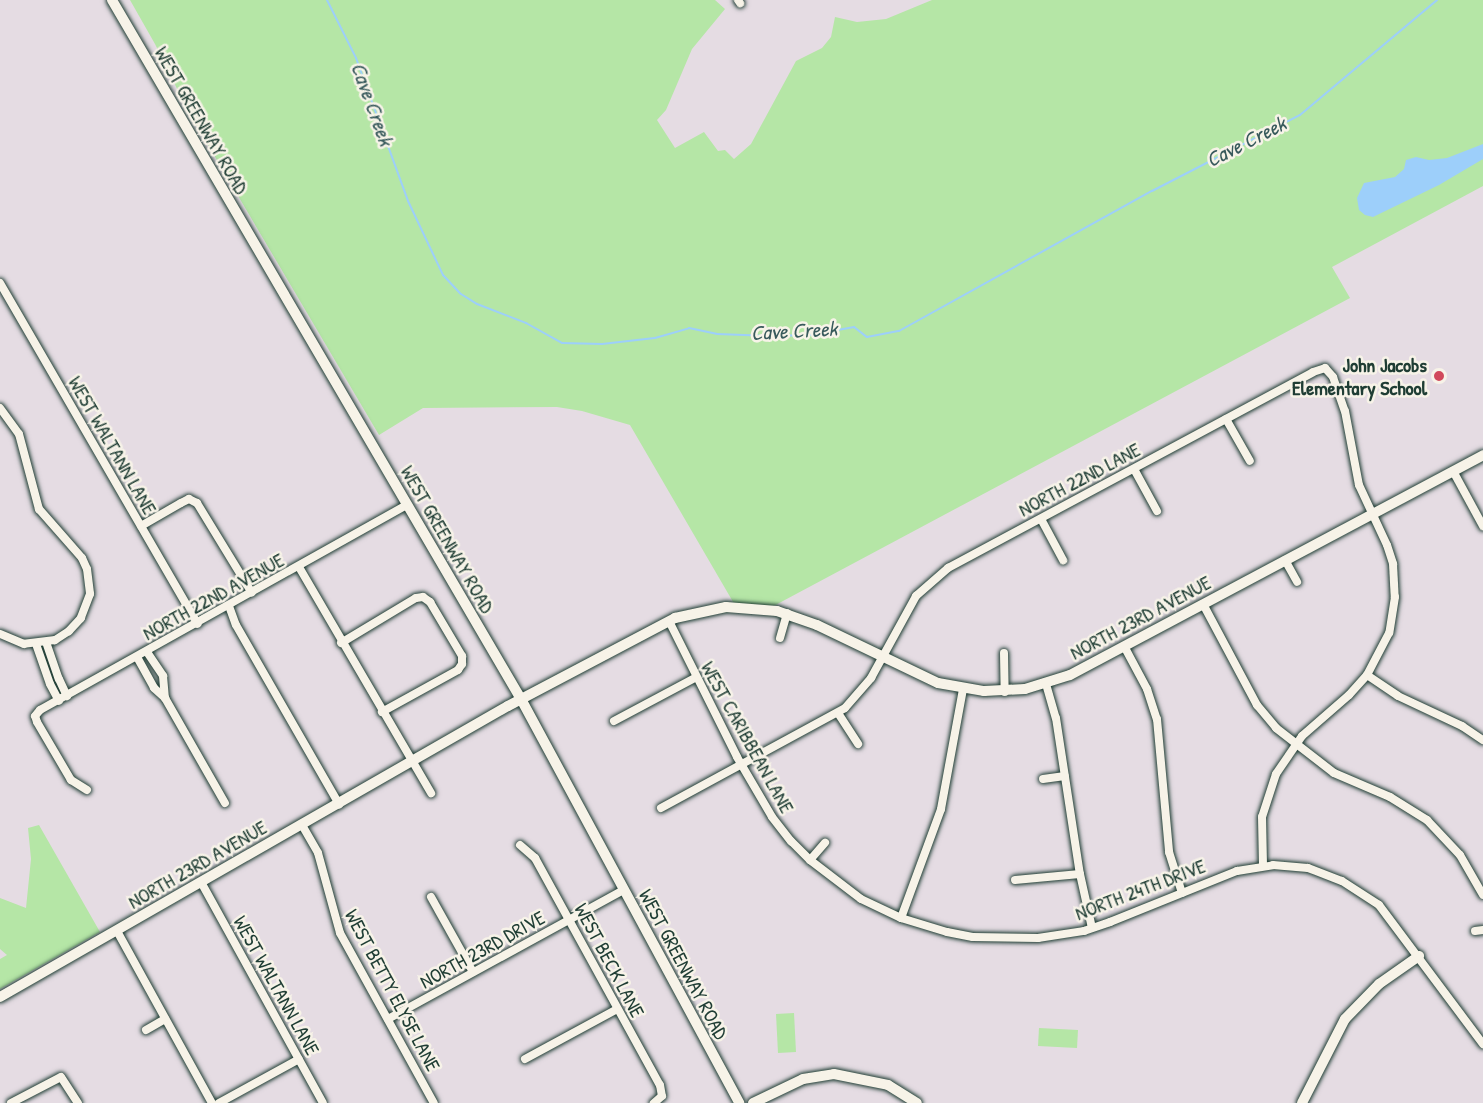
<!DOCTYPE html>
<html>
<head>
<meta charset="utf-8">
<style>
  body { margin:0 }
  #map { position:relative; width:1483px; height:1103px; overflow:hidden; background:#e5dce3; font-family:"Patrick Hand",sans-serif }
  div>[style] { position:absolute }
  .green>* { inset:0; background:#b5e6a6 }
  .water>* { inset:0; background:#9dcffa }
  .stream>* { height:2px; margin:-1px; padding:0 1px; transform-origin:1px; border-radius:1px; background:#9dcffa }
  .roads { filter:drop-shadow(0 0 2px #1f3d34) drop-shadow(0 0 2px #1f3d34) }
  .street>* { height:8px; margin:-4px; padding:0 4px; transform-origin:4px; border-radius:4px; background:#f7f3e8 }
  .secondary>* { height:10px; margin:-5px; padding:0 5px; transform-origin:5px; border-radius:5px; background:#f7f3e8 }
  .dots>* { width:16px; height:16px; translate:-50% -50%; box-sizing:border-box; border:3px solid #f7f3e8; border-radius:50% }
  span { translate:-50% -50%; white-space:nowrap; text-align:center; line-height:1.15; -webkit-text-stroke:5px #f7f3e8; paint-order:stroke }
  .street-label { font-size:20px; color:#1f3d34 }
  .poi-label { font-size:20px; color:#1f3d34; font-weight:700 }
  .right { translate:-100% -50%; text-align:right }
  .water-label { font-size:21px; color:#385a5c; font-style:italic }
</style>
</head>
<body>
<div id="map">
  <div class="green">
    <div style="clip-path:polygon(130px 0,715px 0,725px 9px,692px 49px,666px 110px,657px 120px,675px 148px,704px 132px,718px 151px,725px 150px,734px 159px,751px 144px,796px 61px,822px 48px,831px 37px,835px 17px,857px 22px,886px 19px,932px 0,1483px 0,1483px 186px,1332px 267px,1350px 298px,768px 609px,736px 607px,630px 425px,582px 411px,557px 407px,423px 408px,379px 435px,188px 111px,155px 44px)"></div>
    <div style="clip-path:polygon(39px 825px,100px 932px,0 989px,0 959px,7px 955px,0 949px,0 898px,26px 908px,31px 859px,28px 828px)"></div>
    <div style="clip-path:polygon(794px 1013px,796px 1052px,778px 1053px,776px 1014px)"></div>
    <div style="clip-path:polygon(1039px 1028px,1078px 1030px,1077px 1048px,1038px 1046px)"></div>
  </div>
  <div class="water">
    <div style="clip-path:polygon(1483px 144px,1483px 159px,1439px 185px,1373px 217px,1365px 215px,1359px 210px,1357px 198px,1364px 183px,1395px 177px,1404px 169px,1406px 160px,1416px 157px,1429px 160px,1447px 158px)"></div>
  </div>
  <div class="stream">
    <div style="left:327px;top:0;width:65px;rotate:63.4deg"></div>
    <div style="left:356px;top:58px;width:152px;rotate:70deg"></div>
    <div style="left:408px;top:201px;width:82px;rotate:64.7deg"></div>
    <div style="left:443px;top:275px;width:26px;rotate:47deg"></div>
    <div style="left:461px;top:294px;width:19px;rotate:32deg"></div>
    <div style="left:477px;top:304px;width:53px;rotate:21.2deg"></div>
    <div style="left:526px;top:323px;width:41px;rotate:29.1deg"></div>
    <div style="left:562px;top:343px;width:40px;rotate:1.4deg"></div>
    <div style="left:602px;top:344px;width:53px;rotate:-6.5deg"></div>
    <div style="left:655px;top:338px;width:35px;rotate:-16deg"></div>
    <div style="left:689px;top:328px;width:29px;rotate:12deg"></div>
    <div style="left:717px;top:334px;width:53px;rotate:2.2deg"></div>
    <div style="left:770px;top:336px;width:40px;rotate:-1.4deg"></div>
    <div style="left:810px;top:335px;width:45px;rotate:-10.3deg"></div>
    <div style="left:854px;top:327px;width:16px;rotate:38deg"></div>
    <div style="left:867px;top:337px;width:33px;rotate:-11deg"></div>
    <div style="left:899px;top:331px;width:289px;rotate:-29deg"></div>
    <div style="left:1152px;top:191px;width:166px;rotate:-27.2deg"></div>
    <div style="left:1300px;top:115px;width:179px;rotate:-40deg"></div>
  </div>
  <div class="roads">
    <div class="street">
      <div style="left:738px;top:0;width:4px;rotate:56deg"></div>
      <div style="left:0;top:283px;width:394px;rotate:59.9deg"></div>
      <div style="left:0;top:408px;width:32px;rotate:54deg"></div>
      <div style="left:19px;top:434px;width:78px;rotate:75.1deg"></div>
      <div style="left:39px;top:509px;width:65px;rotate:48.7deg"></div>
      <div style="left:82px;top:558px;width:12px;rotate:66deg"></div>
      <div style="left:87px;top:569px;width:25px;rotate:83deg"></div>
      <div style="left:90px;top:594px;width:26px;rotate:111deg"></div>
      <div style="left:81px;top:618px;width:18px;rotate:133deg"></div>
      <div style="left:69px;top:631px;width:17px;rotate:147deg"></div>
      <div style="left:55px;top:640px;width:31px;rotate:173deg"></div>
      <div style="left:24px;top:644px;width:26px;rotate:-157deg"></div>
      <div style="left:1226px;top:419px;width:48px;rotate:60.3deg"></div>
      <div style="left:1134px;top:469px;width:48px;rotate:61.3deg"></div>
      <div style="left:1453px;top:471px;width:63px;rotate:61.4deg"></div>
      <div style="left:1041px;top:519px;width:47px;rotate:61.8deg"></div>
      <div style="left:141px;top:526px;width:46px;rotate:-29.9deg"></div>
      <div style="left:181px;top:503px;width:9px;rotate:-27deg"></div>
      <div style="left:189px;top:499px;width:9px;rotate:27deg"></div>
      <div style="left:197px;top:503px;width:105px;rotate:58.6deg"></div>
      <div style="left:1285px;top:560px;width:25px;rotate:61deg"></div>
      <div style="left:299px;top:567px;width:262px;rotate:59.7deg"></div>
      <div style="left:1203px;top:604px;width:115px;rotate:61.9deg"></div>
      <div style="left:1257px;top:705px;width:30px;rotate:50deg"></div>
      <div style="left:1276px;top:728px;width:73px;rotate:37.8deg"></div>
      <div style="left:1334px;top:773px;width:61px;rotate:23.2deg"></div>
      <div style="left:1390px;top:797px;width:44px;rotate:31.9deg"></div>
      <div style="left:1427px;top:820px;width:48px;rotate:46.7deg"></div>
      <div style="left:1460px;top:855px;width:46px;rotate:60.1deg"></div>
      <div style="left:229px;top:606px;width:20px;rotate:70deg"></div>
      <div style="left:236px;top:625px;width:207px;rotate:60.1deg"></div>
      <div style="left:669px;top:621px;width:152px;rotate:63.4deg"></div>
      <div style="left:737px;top:757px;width:69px;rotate:59.7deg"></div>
      <div style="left:772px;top:817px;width:31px;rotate:52deg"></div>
      <div style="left:791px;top:841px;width:27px;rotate:45deg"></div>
      <div style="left:810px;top:860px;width:64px;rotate:37.4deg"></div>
      <div style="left:861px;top:899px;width:44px;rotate:25.4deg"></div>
      <div style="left:901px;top:918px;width:48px;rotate:16.9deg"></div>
      <div style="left:947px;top:932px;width:26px;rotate:11deg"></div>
      <div style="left:973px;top:937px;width:65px;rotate:0.9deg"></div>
      <div style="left:1038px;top:938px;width:47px;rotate:-8.7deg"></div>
      <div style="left:1084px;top:931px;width:28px;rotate:-19deg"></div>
      <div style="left:1110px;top:922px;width:137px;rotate:-21.9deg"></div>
      <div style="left:1237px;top:871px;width:36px;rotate:-9deg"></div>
      <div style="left:1273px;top:865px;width:35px;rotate:5deg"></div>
      <div style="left:1308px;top:868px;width:36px;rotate:21deg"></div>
      <div style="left:1342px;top:881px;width:44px;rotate:33deg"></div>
      <div style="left:1379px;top:905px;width:174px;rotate:53.2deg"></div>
      <div style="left:780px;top:638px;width:26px;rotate:-74deg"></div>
      <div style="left:46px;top:642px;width:39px;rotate:71deg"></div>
      <div style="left:59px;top:679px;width:19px;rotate:65deg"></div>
      <div style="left:341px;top:643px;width:87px;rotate:-31deg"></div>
      <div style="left:416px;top:598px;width:7px;rotate:-8deg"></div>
      <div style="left:423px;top:597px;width:9px;rotate:36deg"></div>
      <div style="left:430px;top:602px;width:63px;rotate:59.3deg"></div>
      <div style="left:462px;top:656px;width:8px;rotate:90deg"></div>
      <div style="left:462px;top:664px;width:7px;rotate:124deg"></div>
      <div style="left:458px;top:670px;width:87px;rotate:151.1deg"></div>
      <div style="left:36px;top:644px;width:42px;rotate:70.7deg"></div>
      <div style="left:50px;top:684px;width:19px;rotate:62deg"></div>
      <div style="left:1124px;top:646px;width:49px;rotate:61.9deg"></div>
      <div style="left:1147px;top:689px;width:32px;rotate:72deg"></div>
      <div style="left:1157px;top:719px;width:134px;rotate:84.8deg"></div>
      <div style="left:1169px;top:852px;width:43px;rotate:72.4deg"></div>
      <div style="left:147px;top:652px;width:29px;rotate:56deg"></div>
      <div style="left:163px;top:676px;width:22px;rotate:85deg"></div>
      <div style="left:1004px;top:653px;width:39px;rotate:89deg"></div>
      <div style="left:137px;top:657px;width:35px;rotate:61deg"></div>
      <div style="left:154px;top:688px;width:15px;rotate:42deg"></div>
      <div style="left:165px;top:698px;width:121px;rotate:60.3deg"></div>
      <div style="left:1367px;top:675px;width:37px;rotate:34deg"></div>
      <div style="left:1398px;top:696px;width:71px;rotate:25.1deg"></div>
      <div style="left:1462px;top:726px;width:25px;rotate:34deg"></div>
      <div style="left:1046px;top:684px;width:35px;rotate:74deg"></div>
      <div style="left:1056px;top:718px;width:158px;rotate:81.3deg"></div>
      <div style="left:1080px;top:874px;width:55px;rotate:77.5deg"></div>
      <div style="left:838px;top:713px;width:37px;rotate:57deg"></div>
      <div style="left:614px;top:721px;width:92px;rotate:-28deg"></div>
      <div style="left:1043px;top:779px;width:22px;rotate:-8deg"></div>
      <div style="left:87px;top:790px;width:19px;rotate:-148deg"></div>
      <div style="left:71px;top:780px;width:67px;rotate:-120.4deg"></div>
      <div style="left:37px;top:722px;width:6px;rotate:-108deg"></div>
      <div style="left:35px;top:716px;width:8px;rotate:-50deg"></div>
      <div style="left:40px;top:710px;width:420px;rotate:-29.2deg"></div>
      <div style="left:661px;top:808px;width:209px;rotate:-28.5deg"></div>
      <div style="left:845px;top:708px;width:40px;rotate:-49deg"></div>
      <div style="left:871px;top:678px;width:94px;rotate:-61.2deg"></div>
      <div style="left:916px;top:596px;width:43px;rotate:-41.2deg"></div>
      <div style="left:948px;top:568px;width:414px;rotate:-28.2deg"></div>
      <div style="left:1313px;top:372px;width:13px;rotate:-18deg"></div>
      <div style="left:1325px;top:368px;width:12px;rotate:48deg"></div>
      <div style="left:1333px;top:377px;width:36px;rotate:71deg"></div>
      <div style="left:1345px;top:411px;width:75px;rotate:79.3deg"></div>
      <div style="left:1359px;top:485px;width:66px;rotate:65deg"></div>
      <div style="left:1387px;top:545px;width:20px;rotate:72deg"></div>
      <div style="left:1393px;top:564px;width:33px;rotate:87deg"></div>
      <div style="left:1395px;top:597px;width:36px;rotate:99deg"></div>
      <div style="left:1389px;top:633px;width:47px;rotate:117.6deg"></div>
      <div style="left:1367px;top:675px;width:27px;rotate:132deg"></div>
      <div style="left:1349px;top:695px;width:62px;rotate:138.9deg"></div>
      <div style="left:1302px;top:736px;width:46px;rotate:124.4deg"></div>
      <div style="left:1276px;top:774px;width:45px;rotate:108deg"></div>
      <div style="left:1262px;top:817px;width:49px;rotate:88.8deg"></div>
      <div style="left:302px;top:825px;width:32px;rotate:60deg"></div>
      <div style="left:318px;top:853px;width:83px;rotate:74.6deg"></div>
      <div style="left:340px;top:933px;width:194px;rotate:61.1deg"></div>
      <div style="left:520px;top:845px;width:20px;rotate:41deg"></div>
      <div style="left:535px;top:858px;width:259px;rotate:61.2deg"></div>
      <div style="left:660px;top:1085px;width:11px;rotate:80deg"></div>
      <div style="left:662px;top:1096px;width:11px;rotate:139deg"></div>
      <div style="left:810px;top:860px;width:23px;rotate:-49deg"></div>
      <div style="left:1015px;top:880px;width:65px;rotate:-5.3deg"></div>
      <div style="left:201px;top:882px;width:252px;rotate:61.1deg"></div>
      <div style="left:431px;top:897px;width:86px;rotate:60.8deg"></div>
      <div style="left:901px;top:918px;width:116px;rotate:-69.8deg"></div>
      <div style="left:941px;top:809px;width:122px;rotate:-79.6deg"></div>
      <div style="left:117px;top:931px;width:196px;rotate:61.1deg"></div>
      <div style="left:1475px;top:931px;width:8px;rotate:-7deg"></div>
      <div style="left:388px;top:1019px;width:269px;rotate:-28.7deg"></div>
      <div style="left:146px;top:1030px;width:22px;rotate:-30deg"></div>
      <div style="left:525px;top:1059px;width:105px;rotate:-28.5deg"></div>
      <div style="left:11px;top:1103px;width:56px;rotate:-27.5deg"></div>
      <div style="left:61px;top:1077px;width:31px;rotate:57deg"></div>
      <div style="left:219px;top:1103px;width:91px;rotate:-28.8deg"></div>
    </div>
    <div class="secondary">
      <div style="left:112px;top:0;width:810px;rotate:59.67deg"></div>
      <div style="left:521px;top:699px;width:459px;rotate:61.6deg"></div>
      <div style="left:0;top:997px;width:585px;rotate:-29.81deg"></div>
      <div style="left:508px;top:706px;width:189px;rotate:-27.8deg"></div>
      <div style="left:675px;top:618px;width:52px;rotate:-12.2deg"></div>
      <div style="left:726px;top:607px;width:51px;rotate:4.5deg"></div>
      <div style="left:777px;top:611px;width:42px;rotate:19.3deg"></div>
      <div style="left:817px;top:625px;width:134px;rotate:25.6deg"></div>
      <div style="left:938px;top:683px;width:47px;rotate:9.9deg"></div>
      <div style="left:984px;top:691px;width:41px;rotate:-2.8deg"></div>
      <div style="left:1025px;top:689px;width:47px;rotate:-17.3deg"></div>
      <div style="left:1070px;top:675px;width:468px;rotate:-28deg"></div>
      <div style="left:753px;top:1103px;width:55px;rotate:-25.6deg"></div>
      <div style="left:803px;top:1079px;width:31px;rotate:-9deg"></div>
      <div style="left:834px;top:1074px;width:55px;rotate:11.5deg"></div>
      <div style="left:888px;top:1085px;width:34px;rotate:32deg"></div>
      <div style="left:1302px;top:1103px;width:94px;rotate:-62.9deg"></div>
      <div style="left:1345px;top:1019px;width:49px;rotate:-45.8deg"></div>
      <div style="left:1379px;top:984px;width:49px;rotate:-35deg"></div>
    </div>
  </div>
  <div class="dots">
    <div style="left:1439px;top:376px;background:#d1495b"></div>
  </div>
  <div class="street-label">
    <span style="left:202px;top:120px;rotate:60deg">WEST GREENWAY ROAD</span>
    <span style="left:113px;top:445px;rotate:60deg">WEST WALTANN LANE</span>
    <span style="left:1079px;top:479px;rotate:-28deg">NORTH 22ND LANE</span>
    <span style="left:448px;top:539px;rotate:60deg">WEST GREENWAY ROAD</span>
    <span style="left:213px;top:596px;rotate:-29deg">NORTH 22ND AVENUE</span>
    <span style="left:1140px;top:617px;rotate:-28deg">NORTH 23RD AVENUE</span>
    <span style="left:748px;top:737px;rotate:61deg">WEST CARIBBEAN LANE</span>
    <span style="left:197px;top:864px;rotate:-30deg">NORTH 23RD AVENUE</span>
    <span style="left:1140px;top:889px;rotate:-21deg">NORTH 24TH DRIVE</span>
    <span style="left:482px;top:949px;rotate:-29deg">NORTH 23RD DRIVE</span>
    <span style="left:610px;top:960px;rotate:62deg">WEST BECK LANE</span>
    <span style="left:684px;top:964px;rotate:62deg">WEST GREENWAY ROAD</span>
    <span style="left:277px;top:985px;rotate:61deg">WEST WALTANN LANE</span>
    <span style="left:393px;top:990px;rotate:62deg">WEST BETTY ELYSE LANE</span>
  </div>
  <div class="poi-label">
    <span class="right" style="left:1427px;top:376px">John Jacobs<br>Elementary School</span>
  </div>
  <div class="water-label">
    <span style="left:372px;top:104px;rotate:70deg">Cave Creek</span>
    <span style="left:1246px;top:142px;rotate:-27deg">Cave Creek</span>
    <span style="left:794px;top:331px;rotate:-3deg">Cave Creek</span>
  </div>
</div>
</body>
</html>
